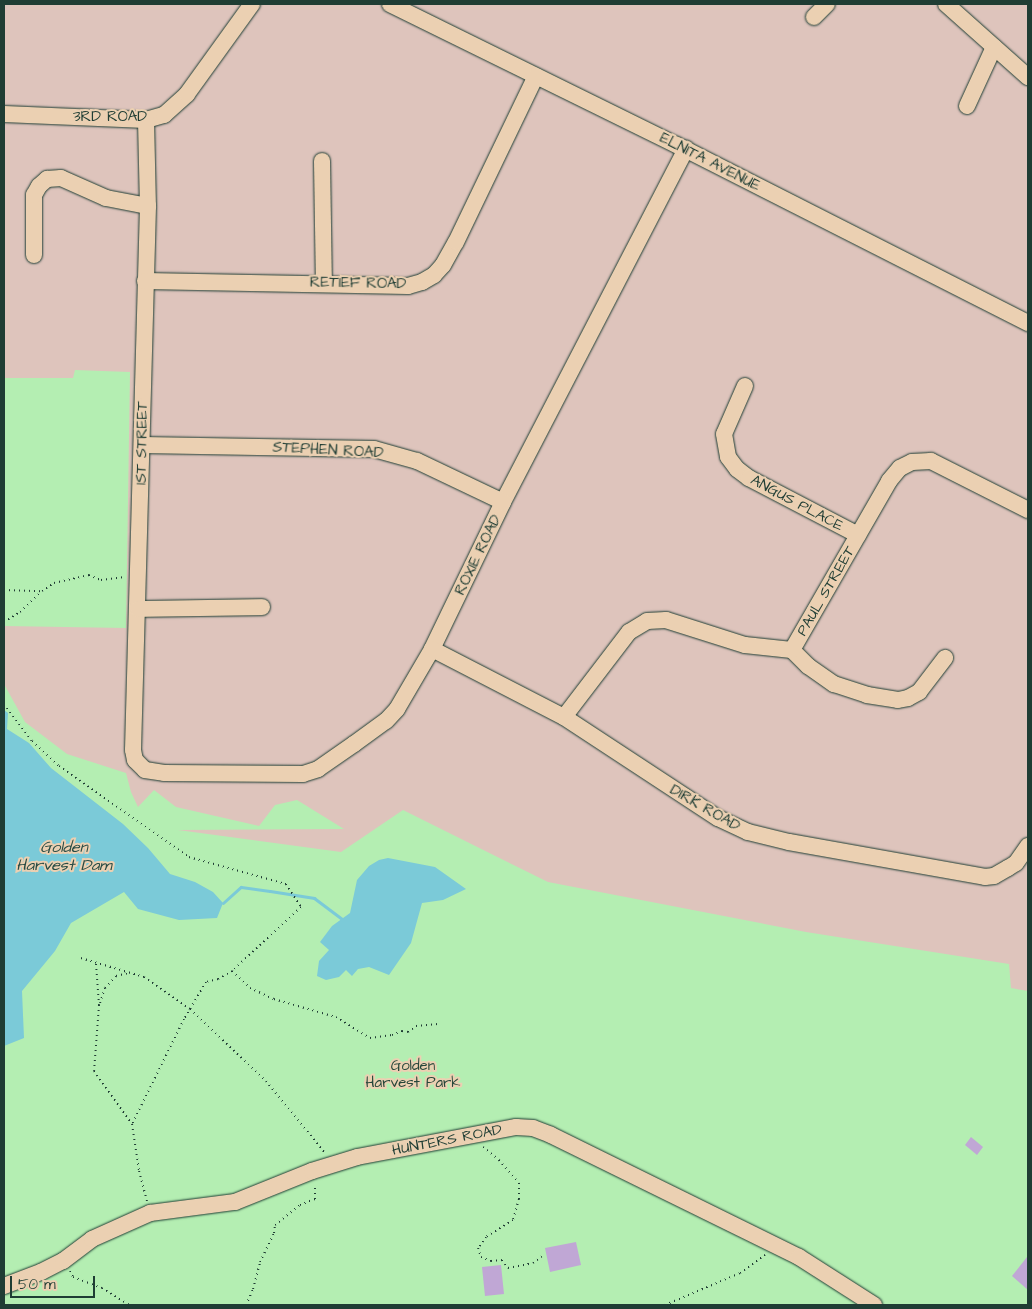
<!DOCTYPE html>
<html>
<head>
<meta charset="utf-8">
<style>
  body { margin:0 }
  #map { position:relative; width:1032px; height:1309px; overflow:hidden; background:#dec4bc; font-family:"Architects Daughter",sans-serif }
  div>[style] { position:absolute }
  .green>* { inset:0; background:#b4eeb2 }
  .water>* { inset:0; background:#7bcad8 }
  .stream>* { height:3px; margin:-1.5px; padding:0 1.5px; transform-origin:1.5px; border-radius:1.5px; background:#7bcad8 }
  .building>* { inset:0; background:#c0a7d5 }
  .path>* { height:2px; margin-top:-1px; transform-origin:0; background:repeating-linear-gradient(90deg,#1f3d34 0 1px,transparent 0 5px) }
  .roads { filter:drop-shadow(0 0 1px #1f3d34) drop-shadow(0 0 1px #1f3d34) }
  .minor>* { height:16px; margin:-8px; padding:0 8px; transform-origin:8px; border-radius:8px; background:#ebd0b2 }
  span { translate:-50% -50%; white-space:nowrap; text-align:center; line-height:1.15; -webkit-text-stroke:4px #ebd0b2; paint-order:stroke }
  .street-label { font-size:15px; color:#1f3d34 }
  .park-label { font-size:15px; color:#26463a }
  .water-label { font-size:16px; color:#284b44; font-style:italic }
  .frame { position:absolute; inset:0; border:5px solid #1f3d34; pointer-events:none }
  .scale { position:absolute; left:10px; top:1276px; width:85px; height:22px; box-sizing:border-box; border:2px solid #1f3d34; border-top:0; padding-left:6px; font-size:15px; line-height:18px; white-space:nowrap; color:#1f3d34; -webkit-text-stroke:4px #ebd0b2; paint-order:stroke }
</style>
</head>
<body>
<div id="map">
  <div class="green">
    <div style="clip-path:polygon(75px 370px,130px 372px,126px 628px,4px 626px,4px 378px,73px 378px)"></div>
    <div style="clip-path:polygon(4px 684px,25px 722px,67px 754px,126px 773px,131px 792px,138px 807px,154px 790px,176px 807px,259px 826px,275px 805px,297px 800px,344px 829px,178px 830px,341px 852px,403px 810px,548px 882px,806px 932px,1009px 964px,1011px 988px,1028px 991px,1028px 1305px,4px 1305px)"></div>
  </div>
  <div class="water">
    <div style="clip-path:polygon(4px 710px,8px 713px,7px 729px,29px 743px,51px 768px,123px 824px,148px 848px,170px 874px,195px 882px,213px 892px,223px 903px,217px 918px,179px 920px,138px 909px,124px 892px,71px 923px,55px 951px,22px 991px,24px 1038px,4px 1046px)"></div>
    <div style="clip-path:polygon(388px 858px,435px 867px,466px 889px,443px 900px,422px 903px,411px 943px,389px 975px,369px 967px,358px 969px,352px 976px,346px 970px,339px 977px,326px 980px,317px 976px,319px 961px,329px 950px,320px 942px,332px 926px,350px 913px,357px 880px,369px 866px,379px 860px)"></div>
  </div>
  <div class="stream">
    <div style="left:223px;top:903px;width:24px;rotate:-42deg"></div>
    <div style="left:241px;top:887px;width:29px;rotate:8deg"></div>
    <div style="left:270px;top:891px;width:45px;rotate:9deg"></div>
    <div style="left:314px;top:898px;width:35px;rotate:37deg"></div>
  </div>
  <div class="building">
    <div style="clip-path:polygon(971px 1137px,983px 1147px,977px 1155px,965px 1145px)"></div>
    <div style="clip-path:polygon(576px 1242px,581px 1265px,550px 1272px,545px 1248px)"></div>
    <div style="clip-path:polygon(1027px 1257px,1028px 1258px,1028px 1290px,1012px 1276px)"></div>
    <div style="clip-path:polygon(501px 1265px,504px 1294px,485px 1296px,482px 1267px)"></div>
  </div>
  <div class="path">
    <div style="left:4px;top:590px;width:38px;rotate:2deg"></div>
    <div style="left:42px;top:591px;width:14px;rotate:-34deg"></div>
    <div style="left:54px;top:583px;width:36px;rotate:-13deg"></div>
    <div style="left:89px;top:575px;width:13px;rotate:23deg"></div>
    <div style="left:101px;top:580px;width:24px;rotate:-7deg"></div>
    <div style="left:4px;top:622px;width:19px;rotate:-32deg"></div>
    <div style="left:20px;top:612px;width:30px;rotate:-44deg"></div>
    <div style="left:4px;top:704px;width:46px;rotate:52.9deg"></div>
    <div style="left:32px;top:741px;width:37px;rotate:43deg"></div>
    <div style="left:59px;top:766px;width:159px;rotate:35deg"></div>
    <div style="left:189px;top:857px;width:101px;rotate:15.6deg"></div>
    <div style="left:286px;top:884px;width:27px;rotate:57deg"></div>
    <div style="left:301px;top:907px;width:94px;rotate:137.2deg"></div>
    <div style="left:232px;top:971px;width:16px;rotate:150deg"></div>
    <div style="left:218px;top:979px;width:12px;rotate:166deg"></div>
    <div style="left:206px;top:982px;width:43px;rotate:120.7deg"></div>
    <div style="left:184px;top:1019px;width:117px;rotate:116.3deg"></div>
    <div style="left:132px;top:1124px;width:48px;rotate:81.5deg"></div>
    <div style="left:139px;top:1171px;width:31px;rotate:75deg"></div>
    <div style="left:81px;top:958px;width:66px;rotate:16.8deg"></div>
    <div style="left:144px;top:977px;width:56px;rotate:34.8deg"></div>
    <div style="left:190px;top:1009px;width:105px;rotate:43.5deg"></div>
    <div style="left:266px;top:1081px;width:93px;rotate:50.7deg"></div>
    <div style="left:96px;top:964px;width:41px;rotate:85.8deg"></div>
    <div style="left:99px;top:1005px;width:66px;rotate:94.3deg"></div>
    <div style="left:94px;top:1071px;width:65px;rotate:54.4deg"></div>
    <div style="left:232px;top:971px;width:25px;rotate:43deg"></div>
    <div style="left:250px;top:988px;width:26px;rotate:25deg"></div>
    <div style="left:274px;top:999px;width:65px;rotate:16.2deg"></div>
    <div style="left:336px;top:1017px;width:40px;rotate:32deg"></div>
    <div style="left:370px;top:1038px;width:22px;rotate:-8deg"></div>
    <div style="left:392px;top:1035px;width:11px;rotate:-22deg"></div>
    <div style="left:402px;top:1031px;width:6px;rotate:9deg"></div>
    <div style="left:408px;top:1032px;width:10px;rotate:-37deg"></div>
    <div style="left:416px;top:1026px;width:22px;rotate:-5deg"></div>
    <div style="left:100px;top:1003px;width:16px;rotate:-72deg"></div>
    <div style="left:105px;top:988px;width:16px;rotate:-47deg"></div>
    <div style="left:116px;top:976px;width:13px;rotate:-13deg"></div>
    <div style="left:483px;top:1147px;width:21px;rotate:39deg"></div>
    <div style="left:499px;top:1160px;width:30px;rotate:49deg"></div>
    <div style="left:519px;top:1183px;width:16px;rotate:90deg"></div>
    <div style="left:519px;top:1199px;width:22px;rotate:106deg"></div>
    <div style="left:513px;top:1220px;width:32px;rotate:148deg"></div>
    <div style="left:486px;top:1237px;width:14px;rotate:126deg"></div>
    <div style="left:478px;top:1248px;width:9px;rotate:72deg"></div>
    <div style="left:481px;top:1257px;width:11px;rotate:22deg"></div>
    <div style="left:491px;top:1261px;width:11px;rotate:-5deg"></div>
    <div style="left:502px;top:1260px;width:10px;rotate:53deg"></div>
    <div style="left:508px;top:1268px;width:25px;rotate:-11deg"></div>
    <div style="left:533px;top:1263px;width:11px;rotate:-38deg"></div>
    <div style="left:70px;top:1271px;width:7px;rotate:63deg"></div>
    <div style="left:73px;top:1277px;width:31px;rotate:21deg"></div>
    <div style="left:102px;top:1288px;width:32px;rotate:32deg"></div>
    <div style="left:246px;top:1305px;width:17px;rotate:-66deg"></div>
    <div style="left:253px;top:1289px;width:28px;rotate:-75deg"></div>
    <div style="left:260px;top:1262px;width:32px;rotate:-64deg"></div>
    <div style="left:274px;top:1233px;width:8px;rotate:-83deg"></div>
    <div style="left:275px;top:1225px;width:32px;rotate:-39deg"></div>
    <div style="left:300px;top:1205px;width:16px;rotate:-22deg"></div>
    <div style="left:315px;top:1199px;width:13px;rotate:-90deg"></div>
    <div style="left:665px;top:1305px;width:82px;rotate:-23.1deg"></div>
    <div style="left:740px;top:1273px;width:31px;rotate:-36deg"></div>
  </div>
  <div class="roads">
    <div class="minor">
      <div style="left:390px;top:4px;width:320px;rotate:26.2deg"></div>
      <div style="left:677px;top:145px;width:394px;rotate:26.9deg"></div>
      <div style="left:946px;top:4px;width:110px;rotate:41.7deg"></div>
      <div style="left:814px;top:17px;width:18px;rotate:-45deg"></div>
      <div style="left:967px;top:106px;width:65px;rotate:-65.4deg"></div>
      <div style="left:4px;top:114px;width:142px;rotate:2.4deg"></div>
      <div style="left:146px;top:120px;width:19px;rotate:-16deg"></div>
      <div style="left:164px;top:115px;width:31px;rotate:-42deg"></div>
      <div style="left:187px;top:94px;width:111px;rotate:-54.2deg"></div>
      <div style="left:146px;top:120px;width:86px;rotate:88.7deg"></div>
      <div style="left:148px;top:206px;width:544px;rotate:91.58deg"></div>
      <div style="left:133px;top:750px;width:10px;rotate:79deg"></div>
      <div style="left:135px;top:760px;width:14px;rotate:45deg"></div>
      <div style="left:145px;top:770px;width:19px;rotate:9deg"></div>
      <div style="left:164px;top:773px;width:139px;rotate:0.4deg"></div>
      <div style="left:303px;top:774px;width:16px;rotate:-18deg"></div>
      <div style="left:318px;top:769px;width:44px;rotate:-34.8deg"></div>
      <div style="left:354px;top:744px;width:39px;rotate:-36deg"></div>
      <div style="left:386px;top:721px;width:16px;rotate:-47deg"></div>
      <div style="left:397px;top:709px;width:69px;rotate:-59.7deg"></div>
      <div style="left:432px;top:649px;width:163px;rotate:-64.2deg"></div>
      <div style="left:503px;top:502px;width:398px;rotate:-62.6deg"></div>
      <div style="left:322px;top:161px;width:122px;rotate:89.1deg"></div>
      <div style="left:34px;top:255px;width:60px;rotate:-90deg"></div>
      <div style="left:34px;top:195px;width:10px;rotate:-61deg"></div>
      <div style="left:39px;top:186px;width:11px;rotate:-41deg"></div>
      <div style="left:47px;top:179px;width:14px;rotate:-4deg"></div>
      <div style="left:61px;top:178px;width:49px;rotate:24deg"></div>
      <div style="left:106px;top:198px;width:43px;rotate:10.8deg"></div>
      <div style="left:145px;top:281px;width:263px;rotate:1.1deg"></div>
      <div style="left:408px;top:286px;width:15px;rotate:-16deg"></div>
      <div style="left:422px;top:282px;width:14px;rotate:-30deg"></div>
      <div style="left:434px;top:275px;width:13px;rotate:-48deg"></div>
      <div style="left:443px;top:265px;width:26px;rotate:-61deg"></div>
      <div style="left:456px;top:242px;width:184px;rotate:-64.3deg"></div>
      <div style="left:745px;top:386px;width:52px;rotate:113.6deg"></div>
      <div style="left:724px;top:434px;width:23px;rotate:80deg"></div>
      <div style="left:728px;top:457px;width:15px;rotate:53deg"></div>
      <div style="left:737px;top:469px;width:15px;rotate:37deg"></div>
      <div style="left:749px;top:478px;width:123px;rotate:27.6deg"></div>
      <div style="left:142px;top:445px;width:232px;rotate:1deg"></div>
      <div style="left:374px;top:449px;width:45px;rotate:15.6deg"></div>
      <div style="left:417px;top:461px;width:95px;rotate:25.5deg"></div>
      <div style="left:138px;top:609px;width:124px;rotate:-0.9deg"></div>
      <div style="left:432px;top:649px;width:148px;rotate:27.3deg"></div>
      <div style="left:564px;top:717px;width:184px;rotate:33.3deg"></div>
      <div style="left:718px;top:818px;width:33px;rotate:25deg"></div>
      <div style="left:748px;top:832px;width:42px;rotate:13.7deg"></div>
      <div style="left:789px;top:842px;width:199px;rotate:10.1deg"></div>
      <div style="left:985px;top:877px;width:9px;rotate:-6deg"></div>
      <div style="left:994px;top:876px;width:16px;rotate:-30deg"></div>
      <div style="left:1008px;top:868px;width:9px;rotate:-32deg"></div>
      <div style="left:1016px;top:863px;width:21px;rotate:-55deg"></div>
      <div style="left:792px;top:650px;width:23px;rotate:45deg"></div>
      <div style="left:808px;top:666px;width:32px;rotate:35deg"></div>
      <div style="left:834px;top:684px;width:35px;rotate:18deg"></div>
      <div style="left:867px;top:695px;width:31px;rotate:9deg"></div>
      <div style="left:898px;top:700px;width:10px;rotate:-11deg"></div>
      <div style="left:908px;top:698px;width:13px;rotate:-29deg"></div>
      <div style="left:919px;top:692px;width:43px;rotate:-52.6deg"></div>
      <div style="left:564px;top:717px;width:107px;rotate:-52.6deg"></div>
      <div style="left:629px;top:632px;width:21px;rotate:-31deg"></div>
      <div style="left:647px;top:621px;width:19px;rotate:-3deg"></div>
      <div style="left:666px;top:620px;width:83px;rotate:17.6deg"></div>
      <div style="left:745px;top:645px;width:47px;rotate:6.1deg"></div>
      <div style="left:792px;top:650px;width:195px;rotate:-60.1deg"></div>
      <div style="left:889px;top:481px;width:17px;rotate:-50deg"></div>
      <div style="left:900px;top:468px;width:13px;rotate:-27deg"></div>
      <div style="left:912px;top:462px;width:19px;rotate:-3deg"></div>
      <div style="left:931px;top:461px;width:109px;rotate:26.8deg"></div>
      <div style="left:4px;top:1286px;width:40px;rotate:-21deg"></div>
      <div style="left:41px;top:1272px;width:25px;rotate:-27deg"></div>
      <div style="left:63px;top:1261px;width:36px;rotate:-37deg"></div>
      <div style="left:92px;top:1239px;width:64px;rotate:-24.1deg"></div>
      <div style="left:150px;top:1213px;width:86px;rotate:-7.4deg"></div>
      <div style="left:235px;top:1202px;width:83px;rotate:-21.9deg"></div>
      <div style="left:312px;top:1171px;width:47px;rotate:-17.3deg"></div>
      <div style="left:357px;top:1157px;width:162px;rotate:-10.7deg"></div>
      <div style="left:516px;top:1127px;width:17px;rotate:3deg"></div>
      <div style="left:533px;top:1128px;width:19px;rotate:21deg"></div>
      <div style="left:551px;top:1135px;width:276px;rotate:26.2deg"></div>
      <div style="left:799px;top:1257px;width:89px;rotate:32.6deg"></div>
    </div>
  </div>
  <div class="street-label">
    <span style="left:110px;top:117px">3RD ROAD</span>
    <span style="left:710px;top:162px;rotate:27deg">ELNITA AVENUE</span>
    <span style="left:358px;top:283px;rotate:1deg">RETIEF ROAD</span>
    <span style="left:142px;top:443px;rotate:-89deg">1ST STREET</span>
    <span style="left:328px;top:450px;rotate:3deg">STEPHEN ROAD</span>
    <span style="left:797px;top:503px;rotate:28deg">ANGUS PLACE</span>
    <span style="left:478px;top:555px;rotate:-64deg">ROXIE ROAD</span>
    <span style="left:826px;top:591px;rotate:-60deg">PAUL STREET</span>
    <span style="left:705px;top:808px;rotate:30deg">DIRK ROAD</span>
    <span style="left:447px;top:1140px;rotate:-11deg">HUNTERS ROAD</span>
  </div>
  <div class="park-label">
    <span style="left:413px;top:1074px">Golden<br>Harvest Park</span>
  </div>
  <div class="water-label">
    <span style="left:64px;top:856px">Golden<br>Harvest Dam</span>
  </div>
  <div class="frame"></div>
  <div class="scale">50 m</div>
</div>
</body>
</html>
